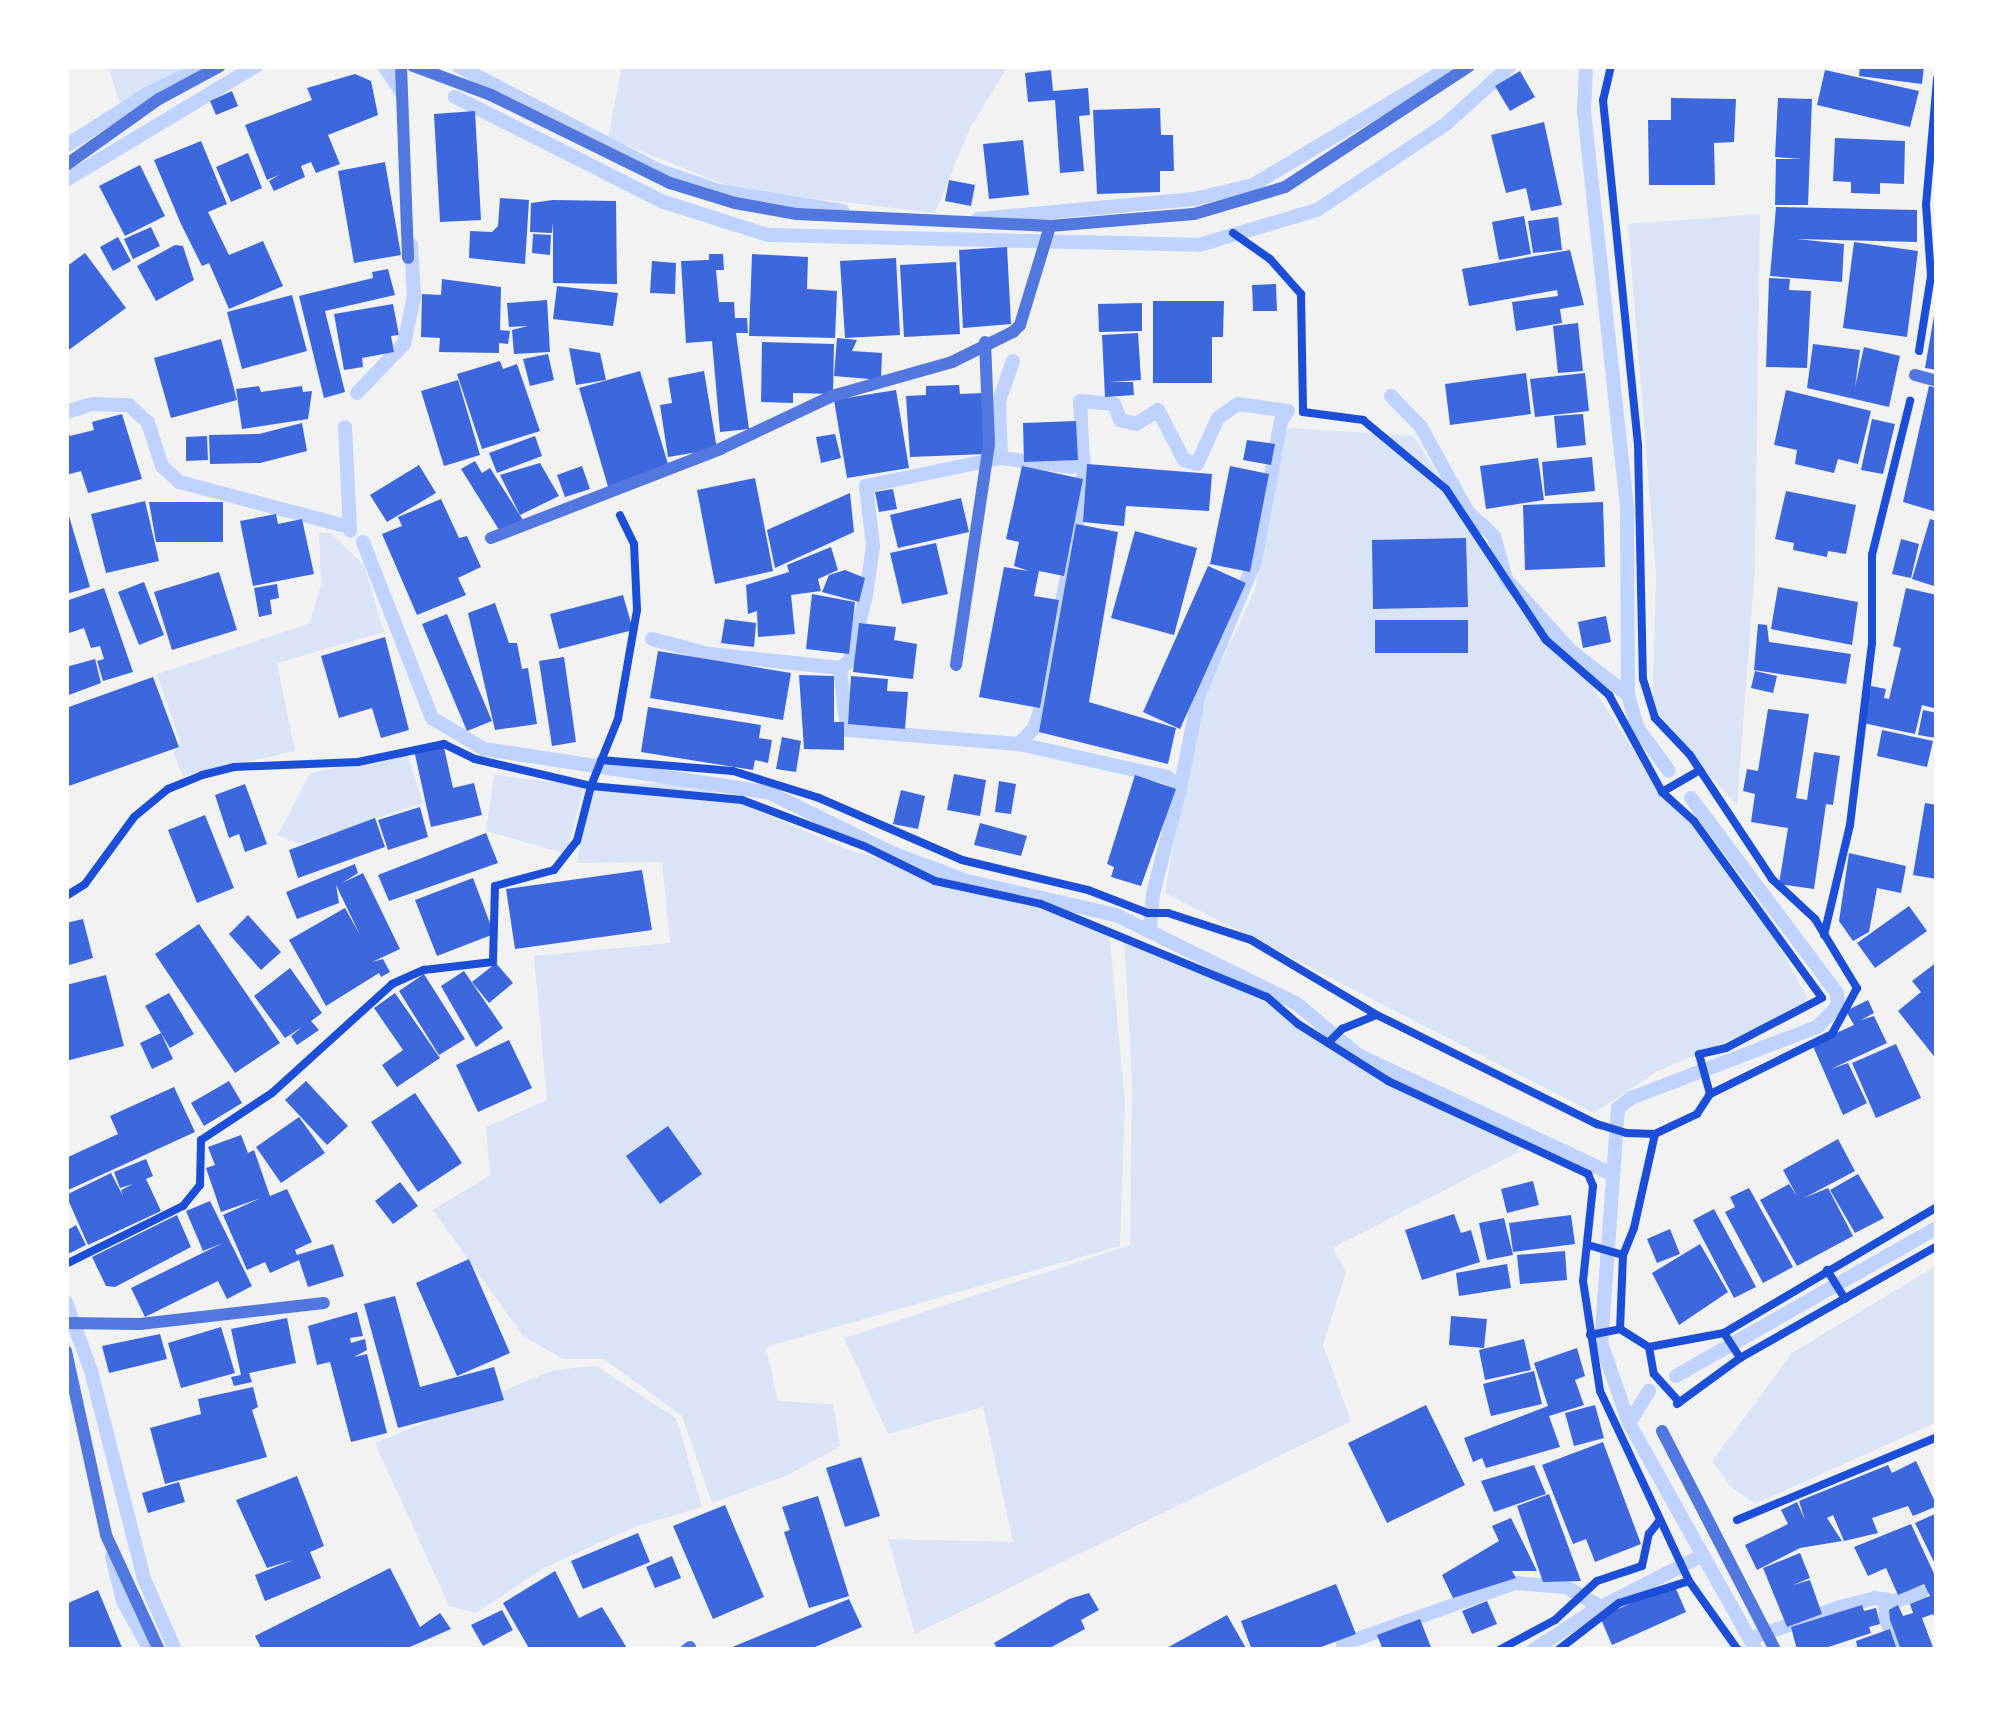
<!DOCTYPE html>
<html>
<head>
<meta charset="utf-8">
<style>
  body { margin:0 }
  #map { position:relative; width:2003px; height:1716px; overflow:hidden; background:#f2f2f2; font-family:"Noto Sans",sans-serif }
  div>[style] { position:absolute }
  .green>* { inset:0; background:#dbe4f7 }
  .stream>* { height:14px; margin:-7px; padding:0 7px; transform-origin:7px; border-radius:7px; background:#bfd3fe }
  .building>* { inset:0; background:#3d67dc }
  .path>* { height:8px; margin:-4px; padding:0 4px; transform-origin:4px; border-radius:4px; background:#1d4ed8 }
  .minor>* { height:12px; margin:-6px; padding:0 6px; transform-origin:6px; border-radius:6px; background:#5277de }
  span { translate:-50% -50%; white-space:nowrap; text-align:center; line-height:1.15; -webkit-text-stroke:9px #fff; paint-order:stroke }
  .frame { position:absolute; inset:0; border:69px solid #fff; pointer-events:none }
</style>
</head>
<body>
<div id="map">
  <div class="green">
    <div style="clip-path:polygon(108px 66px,193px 66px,120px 103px)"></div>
    <div style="clip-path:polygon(622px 66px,1008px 66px,970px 128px,935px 213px,736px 189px,608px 138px)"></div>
    <div style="clip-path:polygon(1760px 214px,1755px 569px,1737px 805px,1652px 714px,1656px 576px,1628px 224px)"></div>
    <div style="clip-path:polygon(1291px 428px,1414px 436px,1517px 605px,1582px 671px,1632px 748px,1700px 828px,1777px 942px,1811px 1005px,1658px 1071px,1594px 1113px,1165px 893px,1186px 771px,1209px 688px,1255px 590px,1282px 433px)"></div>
    <div style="clip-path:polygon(319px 533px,331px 533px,364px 565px,384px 632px,277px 663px,295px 751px,183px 776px,173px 752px,181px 744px,157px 674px,310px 623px,321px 584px)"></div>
    <div style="clip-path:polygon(407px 753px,423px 803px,300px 844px,278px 835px,310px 773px)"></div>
    <div style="clip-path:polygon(494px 775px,584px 786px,566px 854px,486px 831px)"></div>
    <div style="clip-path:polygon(690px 781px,844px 848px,1109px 929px,1125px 1102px,1120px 1246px,766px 1347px,778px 1401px,833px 1404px,840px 1446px,788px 1475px,712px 1503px,682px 1416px,604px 1359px,563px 1359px,523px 1336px,433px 1210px,490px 1175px,486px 1127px,547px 1100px,534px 956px,670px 943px,662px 862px,577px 863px,590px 787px)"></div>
    <div style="clip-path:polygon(1124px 937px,1290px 1013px,1331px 1050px,1419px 1097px,1520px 1140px,1518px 1152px,1333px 1248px,1346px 1272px,1323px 1345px,1351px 1421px,915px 1634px,888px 1539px,1013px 1542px,983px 1407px,888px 1434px,844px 1338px,1130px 1245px,1132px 1077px)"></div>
    <div style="clip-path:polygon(1937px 1265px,1937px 1422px,1755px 1504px,1730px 1486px,1712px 1461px,1792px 1353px)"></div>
    <div style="clip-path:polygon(596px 1366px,676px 1418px,702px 1507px,634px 1527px,544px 1568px,476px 1613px,449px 1606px,375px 1443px,554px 1370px)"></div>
  </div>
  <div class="stream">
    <div style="left:384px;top:66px;width:30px;rotate:56deg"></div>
    <div style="left:458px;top:66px;width:228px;rotate:27.5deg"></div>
    <div style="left:660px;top:171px;width:62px;rotate:18.7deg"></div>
    <div style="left:719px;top:191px;width:125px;rotate:9.2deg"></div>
    <div style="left:1586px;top:66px;width:45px;rotate:92.5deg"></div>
    <div style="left:1584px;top:111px;width:397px;rotate:83.8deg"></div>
    <div style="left:1627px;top:506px;width:189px;rotate:89.7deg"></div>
    <div style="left:1628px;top:695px;width:33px;rotate:74deg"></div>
    <div style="left:1637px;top:727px;width:54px;rotate:54deg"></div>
    <div style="left:455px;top:97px;width:234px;rotate:26.7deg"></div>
    <div style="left:664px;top:202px;width:109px;rotate:17.6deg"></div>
    <div style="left:768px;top:235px;width:431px;rotate:1.3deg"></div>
    <div style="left:1199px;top:245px;width:123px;rotate:-16.5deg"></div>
    <div style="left:1317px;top:210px;width:155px;rotate:-33.7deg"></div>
    <div style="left:1446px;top:124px;width:86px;rotate:-42.2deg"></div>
    <div style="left:66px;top:146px;width:96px;rotate:-32.7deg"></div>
    <div style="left:147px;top:94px;width:64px;rotate:-25.8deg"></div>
    <div style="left:66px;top:180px;width:222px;rotate:-31deg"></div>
    <div style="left:978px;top:219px;width:217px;rotate:-5.3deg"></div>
    <div style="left:1194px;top:199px;width:61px;rotate:-13.3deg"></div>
    <div style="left:1253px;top:185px;width:232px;rotate:-30.9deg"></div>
    <div style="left:1013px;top:361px;width:42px;rotate:109.3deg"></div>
    <div style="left:999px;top:401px;width:57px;rotate:88deg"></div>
    <div style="left:1001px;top:458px;width:138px;rotate:168.3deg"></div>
    <div style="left:866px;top:486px;width:60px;rotate:83.3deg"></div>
    <div style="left:873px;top:546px;width:49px;rotate:98.1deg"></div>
    <div style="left:866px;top:595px;width:68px;rotate:103.6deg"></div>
    <div style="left:850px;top:661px;width:12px;rotate:145deg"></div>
    <div style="left:840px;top:668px;width:62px;rotate:83.6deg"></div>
    <div style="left:847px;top:730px;width:173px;rotate:4.7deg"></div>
    <div style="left:1019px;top:744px;width:152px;rotate:12.6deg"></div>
    <div style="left:1167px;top:777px;width:17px;rotate:40deg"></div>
    <div style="left:1180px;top:788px;width:109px;rotate:104.3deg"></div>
    <div style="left:1153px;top:894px;width:37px;rotate:95deg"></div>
    <div style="left:357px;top:393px;width:68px;rotate:-46.2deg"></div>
    <div style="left:404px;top:344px;width:48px;rotate:-78deg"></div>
    <div style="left:414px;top:297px;width:52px;rotate:-93.3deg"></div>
    <div style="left:1391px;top:396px;width:43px;rotate:45.9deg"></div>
    <div style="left:1421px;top:427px;width:96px;rotate:61.3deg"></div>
    <div style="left:1467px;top:511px;width:37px;rotate:43deg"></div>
    <div style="left:1494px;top:536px;width:45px;rotate:74.4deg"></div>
    <div style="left:1506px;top:579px;width:96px;rotate:48deg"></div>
    <div style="left:1570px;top:650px;width:73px;rotate:37.8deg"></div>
    <div style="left:66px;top:412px;width:28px;rotate:-17deg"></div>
    <div style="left:93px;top:404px;width:36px;rotate:2deg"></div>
    <div style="left:129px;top:405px;width:26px;rotate:43deg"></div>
    <div style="left:148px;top:423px;width:45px;rotate:72deg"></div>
    <div style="left:162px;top:466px;width:23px;rotate:43deg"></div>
    <div style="left:179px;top:482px;width:169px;rotate:14.8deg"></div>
    <div style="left:345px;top:427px;width:104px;rotate:87.2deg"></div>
    <div style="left:1001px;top:458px;width:71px;rotate:7.3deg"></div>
    <div style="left:1071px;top:467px;width:15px;rotate:-28deg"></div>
    <div style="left:363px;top:542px;width:189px;rotate:68.6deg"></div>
    <div style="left:432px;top:718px;width:61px;rotate:30.8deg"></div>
    <div style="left:484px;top:749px;width:289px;rotate:8.7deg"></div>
    <div style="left:770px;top:793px;width:136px;rotate:26.2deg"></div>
    <div style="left:892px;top:853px;width:80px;rotate:20.5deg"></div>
    <div style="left:967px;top:881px;width:153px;rotate:12.9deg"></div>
    <div style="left:1116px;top:915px;width:200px;rotate:26.1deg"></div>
    <div style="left:1296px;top:1003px;width:81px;rotate:40deg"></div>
    <div style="left:1358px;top:1055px;width:278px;rotate:25.1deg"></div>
    <div style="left:652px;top:639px;width:59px;rotate:14.7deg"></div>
    <div style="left:709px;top:654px;width:132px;rotate:6.1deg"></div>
    <div style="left:1019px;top:744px;width:22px;rotate:-47deg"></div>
    <div style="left:1034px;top:728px;width:31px;rotate:-71deg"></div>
    <div style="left:1044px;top:699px;width:218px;rotate:-79.4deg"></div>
    <div style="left:1084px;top:485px;width:84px;rotate:-92.7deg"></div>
    <div style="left:1080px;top:401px;width:34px;rotate:5deg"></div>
    <div style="left:1114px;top:404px;width:17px;rotate:69deg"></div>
    <div style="left:1120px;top:420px;width:16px;rotate:14deg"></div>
    <div style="left:1136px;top:424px;width:26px;rotate:-32deg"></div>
    <div style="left:1158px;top:410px;width:56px;rotate:62.5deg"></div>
    <div style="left:1184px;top:460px;width:14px;rotate:17deg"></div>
    <div style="left:1197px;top:464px;width:51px;rotate:-65.5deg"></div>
    <div style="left:1218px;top:418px;width:24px;rotate:-35deg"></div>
    <div style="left:1238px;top:404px;width:50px;rotate:8deg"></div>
    <div style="left:1288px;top:411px;width:12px;rotate:125deg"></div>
    <div style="left:1281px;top:421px;width:142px;rotate:100.5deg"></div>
    <div style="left:1255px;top:561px;width:145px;rotate:112.7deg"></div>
    <div style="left:1199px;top:695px;width:95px;rotate:101.5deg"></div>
    <div style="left:1691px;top:798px;width:244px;rotate:53.2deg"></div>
    <div style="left:1837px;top:993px;width:13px;rotate:86deg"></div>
    <div style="left:1838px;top:1006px;width:30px;rotate:135deg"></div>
    <div style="left:1817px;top:1027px;width:199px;rotate:159.1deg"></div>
    <div style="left:1631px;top:1098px;width:16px;rotate:142deg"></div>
    <div style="left:1618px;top:1108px;width:236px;rotate:94.1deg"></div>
    <div style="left:1601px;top:1343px;width:85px;rotate:70.7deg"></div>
    <div style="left:1629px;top:1423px;width:260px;rotate:60.8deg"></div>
    <div style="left:66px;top:1302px;width:73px;rotate:70.1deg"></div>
    <div style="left:91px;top:1371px;width:215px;rotate:75.7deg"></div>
    <div style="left:144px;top:1579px;width:77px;rotate:66.4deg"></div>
    <div style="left:1676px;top:1376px;width:300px;rotate:-29.6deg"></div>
    <div style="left:1629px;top:1423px;width:38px;rotate:-58deg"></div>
    <div style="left:112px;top:1556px;width:46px;rotate:76.3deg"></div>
    <div style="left:123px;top:1601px;width:56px;rotate:61.1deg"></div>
    <div style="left:1885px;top:1600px;width:20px;rotate:87deg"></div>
    <div style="left:1886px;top:1620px;width:33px;rotate:67deg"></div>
    <div style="left:1755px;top:1637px;width:90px;rotate:-19.4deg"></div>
    <div style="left:1840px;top:1607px;width:36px;rotate:-14deg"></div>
    <div style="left:1875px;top:1598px;width:20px;rotate:9deg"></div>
    <div style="left:1895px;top:1601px;width:28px;rotate:-18deg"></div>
    <div style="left:1343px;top:1644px;width:182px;rotate:-19.5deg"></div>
    <div style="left:1515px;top:1583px;width:51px;rotate:4.5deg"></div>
    <div style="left:1566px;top:1587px;width:40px;rotate:29.7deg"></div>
    <div style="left:1533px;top:1650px;width:72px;rotate:-33deg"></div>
    <div style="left:1593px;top:1611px;width:123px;rotate:-27deg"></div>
  </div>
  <div class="building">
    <div style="clip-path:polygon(1860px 66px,1924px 66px,1922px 84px,1859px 76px)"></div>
    <div style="clip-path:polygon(1051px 70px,1053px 91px,1088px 88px,1090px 115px,1079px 116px,1084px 171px,1060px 173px,1055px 100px,1028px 102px,1025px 73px)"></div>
    <div style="clip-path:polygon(1825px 70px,1919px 91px,1910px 127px,1817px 105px)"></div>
    <div style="clip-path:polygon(1520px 71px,1535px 97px,1510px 111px,1495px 86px)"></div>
    <div style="clip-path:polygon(355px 74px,371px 81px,378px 115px,328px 135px,340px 164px,316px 173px,311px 162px,301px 166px,305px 177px,274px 191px,269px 181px,279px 175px,267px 180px,245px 125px,312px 100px,307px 88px)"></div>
    <div style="clip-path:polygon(232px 91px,238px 106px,216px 115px,210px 101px)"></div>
    <div style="clip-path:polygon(1671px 98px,1736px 99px,1734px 142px,1714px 143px,1715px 185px,1649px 185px,1648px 120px,1671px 120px)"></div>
    <div style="clip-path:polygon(1778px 98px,1812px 99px,1808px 205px,1775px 205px,1776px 159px,1802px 159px,1775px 157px)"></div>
    <div style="clip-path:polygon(1160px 108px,1161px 135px,1173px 135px,1174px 171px,1160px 171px,1160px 192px,1097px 194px,1093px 110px)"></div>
    <div style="clip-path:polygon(475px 111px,481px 220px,440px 222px,434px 114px)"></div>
    <div style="clip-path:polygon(1544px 122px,1562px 205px,1531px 211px,1526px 188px,1506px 193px,1491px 135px)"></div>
    <div style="clip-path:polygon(1835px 138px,1905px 141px,1904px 184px,1880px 183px,1880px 194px,1851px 193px,1851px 182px,1833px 181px)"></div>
    <div style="clip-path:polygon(1023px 140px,1029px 195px,989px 199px,983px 144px)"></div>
    <div style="clip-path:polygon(201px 141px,227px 204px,208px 212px,229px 255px,263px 241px,283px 286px,229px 309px,209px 263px,202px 266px,181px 224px,154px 160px)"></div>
    <div style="clip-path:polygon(248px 153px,262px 188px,231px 202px,216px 167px)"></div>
    <div style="clip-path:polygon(385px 162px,401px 255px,354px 263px,338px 171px)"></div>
    <div style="clip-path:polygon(140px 165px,165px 216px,125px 236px,99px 186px)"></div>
    <div style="clip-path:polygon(949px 180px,975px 185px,971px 206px,945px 201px)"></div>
    <div style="clip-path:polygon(500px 198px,529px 200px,525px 264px,469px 258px,470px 231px,492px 232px,498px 226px)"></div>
    <div style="clip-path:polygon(553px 200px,616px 201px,617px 284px,553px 283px,553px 223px,552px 233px,530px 232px,531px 203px)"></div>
    <div style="clip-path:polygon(1776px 207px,1917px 210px,1917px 242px,1797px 239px,1844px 244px,1842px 282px,1770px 276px)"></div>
    <div style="clip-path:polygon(1524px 216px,1531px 254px,1499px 260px,1492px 222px)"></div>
    <div style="clip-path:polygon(1558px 217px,1562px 250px,1533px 253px,1528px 221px)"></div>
    <div style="clip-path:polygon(151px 227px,160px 246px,133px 259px,124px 239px)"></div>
    <div style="clip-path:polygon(533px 234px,551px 235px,550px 255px,532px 253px)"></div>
    <div style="clip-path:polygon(118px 237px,131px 261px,113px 271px,100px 247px)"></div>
    <div style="clip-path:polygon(1854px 242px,1918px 251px,1907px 337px,1843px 328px)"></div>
    <div style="clip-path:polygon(175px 245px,183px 246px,194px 280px,156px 301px,137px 266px)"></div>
    <div style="clip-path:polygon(1007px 247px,1011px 324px,963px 328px,959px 250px)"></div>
    <div style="clip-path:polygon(1570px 250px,1584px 305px,1560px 309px,1562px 323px,1516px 331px,1512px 302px,1558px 296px,1557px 290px,1469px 306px,1462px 269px)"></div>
    <div style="clip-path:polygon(85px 253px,126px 308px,66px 352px,66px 267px)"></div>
    <div style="clip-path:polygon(709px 254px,723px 254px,724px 270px,716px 270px,719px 302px,734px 302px,735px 318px,747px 318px,748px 333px,736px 333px,749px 429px,720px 432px,712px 341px,686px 343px,681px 261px,709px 260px)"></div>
    <div style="clip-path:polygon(752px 254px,808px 257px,807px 289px,837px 291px,835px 338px,749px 336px)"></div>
    <div style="clip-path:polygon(896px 258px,900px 335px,845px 338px,840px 261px)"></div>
    <div style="clip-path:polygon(652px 261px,676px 263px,675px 294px,650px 293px)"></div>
    <div style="clip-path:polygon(956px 262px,960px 334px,904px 337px,900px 265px)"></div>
    <div style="clip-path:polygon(388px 269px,395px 295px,325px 311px,345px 392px,324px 398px,299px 296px,373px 278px,372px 272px)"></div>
    <div style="clip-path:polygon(1769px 278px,1790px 279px,1789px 290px,1811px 291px,1807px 368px,1766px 367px)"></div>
    <div style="clip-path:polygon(442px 279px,501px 287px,500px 330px,510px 331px,508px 344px,499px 343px,499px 353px,439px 352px,440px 338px,421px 337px,422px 294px,441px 295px)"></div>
    <div style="clip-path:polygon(1276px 284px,1277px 311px,1253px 311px,1252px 285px)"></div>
    <div style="clip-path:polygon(557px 286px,618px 293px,613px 326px,553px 319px)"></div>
    <div style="clip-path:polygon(292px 295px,307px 351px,242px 369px,227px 312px)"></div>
    <div style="clip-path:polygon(547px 300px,550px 352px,514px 354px,512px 330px,528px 326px,509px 327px,507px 303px)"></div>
    <div style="clip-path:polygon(1153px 301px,1224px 301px,1223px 337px,1212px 337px,1212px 383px,1153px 383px)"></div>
    <div style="clip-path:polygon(1142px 303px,1142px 331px,1099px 332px,1098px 304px)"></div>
    <div style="clip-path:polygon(393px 304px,399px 335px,391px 336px,394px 352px,362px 358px,363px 367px,344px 370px,334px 314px)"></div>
    <div style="clip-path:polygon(1935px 310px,1937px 310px,1937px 370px,1925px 368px)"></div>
    <div style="clip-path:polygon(1578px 323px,1583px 371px,1558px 373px,1553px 326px)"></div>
    <div style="clip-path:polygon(1138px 333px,1141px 380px,1110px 382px,1133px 382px,1134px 395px,1105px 397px,1102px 335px)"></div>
    <div style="clip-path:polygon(837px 338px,857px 340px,852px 351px,882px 353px,881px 380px,834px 376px)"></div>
    <div style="clip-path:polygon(221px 339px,237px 400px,171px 418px,154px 358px)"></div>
    <div style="clip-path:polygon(762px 342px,834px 344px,833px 394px,793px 393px,793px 403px,761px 402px)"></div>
    <div style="clip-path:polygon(1813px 344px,1860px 350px,1855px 387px,1864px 347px,1900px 356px,1889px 407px,1807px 388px)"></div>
    <div style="clip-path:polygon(569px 348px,600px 353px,606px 380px,576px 385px)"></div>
    <div style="clip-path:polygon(548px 354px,554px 380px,530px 386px,523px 359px)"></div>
    <div style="clip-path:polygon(500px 361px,503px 369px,517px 364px,540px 431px,482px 449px,457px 374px)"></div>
    <div style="clip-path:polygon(640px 371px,668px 464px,609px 490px,579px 388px)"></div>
    <div style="clip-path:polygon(704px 371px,717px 449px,668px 457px,660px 405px,672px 403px,668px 378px)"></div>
    <div style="clip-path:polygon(1526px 373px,1531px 414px,1450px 425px,1445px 384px)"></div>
    <div style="clip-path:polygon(1585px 373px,1589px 411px,1535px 417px,1530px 379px)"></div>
    <div style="clip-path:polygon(458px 380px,480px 455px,444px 466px,421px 391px)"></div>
    <div style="clip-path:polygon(959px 385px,960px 394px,983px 393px,986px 454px,910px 457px,906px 396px,926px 395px,926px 386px)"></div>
    <div style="clip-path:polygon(259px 386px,261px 392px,302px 386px,303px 392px,312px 391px,308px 419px,242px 429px,236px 389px)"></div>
    <div style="clip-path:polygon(1929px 386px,1937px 388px,1937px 512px,1903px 502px)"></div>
    <div style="clip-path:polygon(896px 390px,909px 468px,847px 478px,834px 400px)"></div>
    <div style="clip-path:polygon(1786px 390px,1871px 411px,1858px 464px,1838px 459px,1834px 473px,1795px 464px,1797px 450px,1774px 445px)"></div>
    <div style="clip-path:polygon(122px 414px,142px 479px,88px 493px,81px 471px,66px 475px,66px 426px,70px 436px,94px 430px,92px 422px)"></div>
    <div style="clip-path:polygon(1583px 414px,1586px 445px,1557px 448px,1554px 416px)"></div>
    <div style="clip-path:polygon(1872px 419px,1895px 424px,1883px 474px,1861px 470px)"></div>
    <div style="clip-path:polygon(1076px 421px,1078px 460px,1024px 462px,1023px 423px)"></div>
    <div style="clip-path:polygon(302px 423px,307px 451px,260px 463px,210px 464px,209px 435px,259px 434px)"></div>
    <div style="clip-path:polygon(835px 434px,841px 458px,821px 463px,816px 437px)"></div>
    <div style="clip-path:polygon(207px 436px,208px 460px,186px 461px,186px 437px)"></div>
    <div style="clip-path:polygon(535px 436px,542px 456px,497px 473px,489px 453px)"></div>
    <div style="clip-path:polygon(1247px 440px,1275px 444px,1271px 465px,1243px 460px)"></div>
    <div style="clip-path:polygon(1592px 457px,1595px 491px,1545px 496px,1542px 462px)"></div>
    <div style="clip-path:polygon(1538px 458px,1544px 500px,1486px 509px,1480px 466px)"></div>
    <div style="clip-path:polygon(475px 461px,482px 473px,490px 468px,523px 520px,501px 533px,461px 469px)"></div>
    <div style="clip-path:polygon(540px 463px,559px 496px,520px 515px,500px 475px)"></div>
    <div style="clip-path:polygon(1087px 464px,1212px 474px,1209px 511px,1126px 506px,1124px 526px,1083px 522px)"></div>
    <div style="clip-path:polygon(419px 465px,436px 493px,387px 522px,370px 495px)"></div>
    <div style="clip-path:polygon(582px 466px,590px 489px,565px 497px,557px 475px)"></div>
    <div style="clip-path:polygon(1022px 466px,1083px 479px,1064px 576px,1039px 571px,1034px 596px,1059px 600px,1040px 708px,979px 697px,1004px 567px,1029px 571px,1014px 566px,1019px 542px,1006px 539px)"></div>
    <div style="clip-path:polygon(1230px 466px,1269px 474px,1250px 572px,1210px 564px)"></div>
    <div style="clip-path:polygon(755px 478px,773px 571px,715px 584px,697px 490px)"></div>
    <div style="clip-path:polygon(893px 489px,897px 509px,879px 512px,875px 492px)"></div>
    <div style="clip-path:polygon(1786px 491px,1856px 505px,1846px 554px,1828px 551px,1827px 557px,1793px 550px,1794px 543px,1775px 539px)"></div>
    <div style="clip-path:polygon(850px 493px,854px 532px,775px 568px,767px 530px)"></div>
    <div style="clip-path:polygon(961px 498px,969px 532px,898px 548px,890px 515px)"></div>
    <div style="clip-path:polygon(441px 499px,459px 538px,467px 536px,481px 567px,458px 578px,466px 595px,417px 615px,382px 534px,402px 526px,398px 517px)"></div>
    <div style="clip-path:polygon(145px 501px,159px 561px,106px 573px,91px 514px)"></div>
    <div style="clip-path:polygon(149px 502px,223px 502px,223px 542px,156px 542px)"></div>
    <div style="clip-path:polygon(1603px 502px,1605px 567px,1525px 570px,1523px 505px)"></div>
    <div style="clip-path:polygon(66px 506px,90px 587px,66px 594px)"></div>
    <div style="clip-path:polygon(276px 514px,278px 524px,302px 519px,314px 574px,253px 586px,240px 521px)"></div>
    <div style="clip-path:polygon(1930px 519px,1937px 521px,1937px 587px,1912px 579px)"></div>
    <div style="clip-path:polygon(1076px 524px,1118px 532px,1089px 702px,1176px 728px,1168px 764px,1039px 732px)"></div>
    <div style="clip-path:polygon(1135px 531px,1197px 548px,1174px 635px,1111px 618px)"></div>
    <div style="clip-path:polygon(1466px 538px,1468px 607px,1373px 609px,1372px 540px)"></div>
    <div style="clip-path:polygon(1901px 539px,1919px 544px,1911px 578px,1892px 574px)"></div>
    <div style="clip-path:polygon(936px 543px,948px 594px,902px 604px,890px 553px)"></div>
    <div style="clip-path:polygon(831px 547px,838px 570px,818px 579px,821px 591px,791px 595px,795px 634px,758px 637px,757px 611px,748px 614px,746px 585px,789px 572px,787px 565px)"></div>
    <div style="clip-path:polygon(1208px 566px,1246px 583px,1180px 729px,1143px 712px)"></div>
    <div style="clip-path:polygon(845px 570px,865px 578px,859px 602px,822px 592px,829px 575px)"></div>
    <div style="clip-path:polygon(219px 572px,237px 630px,172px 650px,154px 592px)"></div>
    <div style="clip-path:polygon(144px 582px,164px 635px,139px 645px,118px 592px)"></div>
    <div style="clip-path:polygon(277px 584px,279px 598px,270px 600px,272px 614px,259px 617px,254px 588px)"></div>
    <div style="clip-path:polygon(1778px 587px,1858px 602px,1852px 645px,1771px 629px)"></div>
    <div style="clip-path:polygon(104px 588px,133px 672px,103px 681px,97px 661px,104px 659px,100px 646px,91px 648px,84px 628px,66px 634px,66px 601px)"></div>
    <div style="clip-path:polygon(1906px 588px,1937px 595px,1937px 709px,1922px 705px,1915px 734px,1863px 723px,1871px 686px,1886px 689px,1884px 698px,1889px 699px,1901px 648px,1893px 646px)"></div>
    <div style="clip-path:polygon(812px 594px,855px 602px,849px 654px,806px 649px)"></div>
    <div style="clip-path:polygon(623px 595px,633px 630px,559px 649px,550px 614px)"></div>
    <div style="clip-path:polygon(495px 603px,509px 643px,517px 643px,522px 669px,528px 668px,537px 724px,495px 730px,468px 613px)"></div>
    <div style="clip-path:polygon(447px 614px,492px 721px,467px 731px,422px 624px)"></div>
    <div style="clip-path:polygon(1606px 616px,1611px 642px,1583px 648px,1578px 622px)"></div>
    <div style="clip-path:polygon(725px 619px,756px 623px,754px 647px,721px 643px)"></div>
    <div style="clip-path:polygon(1375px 620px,1468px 620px,1468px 653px,1375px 653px)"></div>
    <div style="clip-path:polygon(859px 623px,896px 627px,894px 640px,917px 644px,913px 679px,853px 672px)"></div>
    <div style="clip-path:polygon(1758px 624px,1767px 625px,1769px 642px,1851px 654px,1846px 684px,1754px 670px)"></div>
    <div style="clip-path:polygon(385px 637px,409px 730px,381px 738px,372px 708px,339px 718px,321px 656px)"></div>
    <div style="clip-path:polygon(658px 651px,791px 673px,783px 720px,650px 698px)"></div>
    <div style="clip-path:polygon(564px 657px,576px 742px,552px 746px,539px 661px)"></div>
    <div style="clip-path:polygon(95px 659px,101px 683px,66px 696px,66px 667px)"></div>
    <div style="clip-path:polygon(1755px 671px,1777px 676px,1773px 693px,1751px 688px)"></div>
    <div style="clip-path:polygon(799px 675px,834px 676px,834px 722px,844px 722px,844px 750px,804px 749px)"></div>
    <div style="clip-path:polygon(851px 676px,888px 679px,887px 691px,908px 692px,905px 729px,848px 724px)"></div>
    <div style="clip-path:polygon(153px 677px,179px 747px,66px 787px,66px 708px)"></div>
    <div style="clip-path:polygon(648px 707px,761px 725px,759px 738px,772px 740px,768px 763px,755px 760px,753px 770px,641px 752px)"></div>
    <div style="clip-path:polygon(1768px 709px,1809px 714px,1796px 798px,1807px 800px,1814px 752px,1840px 756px,1833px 805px,1826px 804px,1814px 889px,1779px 884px,1788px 828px,1751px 822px,1755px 794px,1743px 791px,1747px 769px,1758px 771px)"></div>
    <div style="clip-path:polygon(1923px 710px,1937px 713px,1937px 738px,1918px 735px)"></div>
    <div style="clip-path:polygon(1882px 730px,1933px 741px,1927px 767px,1877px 756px)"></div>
    <div style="clip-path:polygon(782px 737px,801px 741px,796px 772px,776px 769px)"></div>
    <div style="clip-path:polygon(443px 743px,453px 788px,474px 783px,482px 815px,431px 827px,414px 750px)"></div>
    <div style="clip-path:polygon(954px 774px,986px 780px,980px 816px,947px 810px)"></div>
    <div style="clip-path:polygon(1135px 775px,1176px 789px,1141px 886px,1111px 877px,1114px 867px,1107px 864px)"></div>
    <div style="clip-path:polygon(999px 781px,1016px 784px,1011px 814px,995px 812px)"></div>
    <div style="clip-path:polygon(245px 784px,267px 844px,245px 852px,239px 834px,229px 838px,215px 795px)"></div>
    <div style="clip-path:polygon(901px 790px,925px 796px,918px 829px,893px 824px)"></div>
    <div style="clip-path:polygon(1925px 803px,1937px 805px,1937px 879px,1913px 875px)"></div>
    <div style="clip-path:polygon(420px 807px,428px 837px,388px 850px,378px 820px)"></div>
    <div style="clip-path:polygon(205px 815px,234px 888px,197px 903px,168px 830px)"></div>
    <div style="clip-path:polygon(375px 818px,385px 847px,298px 878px,289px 850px)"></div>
    <div style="clip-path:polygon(980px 823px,1027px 836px,1021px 856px,974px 845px)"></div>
    <div style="clip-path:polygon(486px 833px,498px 863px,389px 901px,378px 875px)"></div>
    <div style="clip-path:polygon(1849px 853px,1906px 866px,1901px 893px,1877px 888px,1869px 932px,1853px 941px,1839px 921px)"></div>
    <div style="clip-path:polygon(355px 864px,358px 873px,342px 883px,363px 873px,400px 949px,372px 962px,383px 959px,390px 972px,381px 977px,379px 973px,326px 1006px,289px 940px,345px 908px,360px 935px,336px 885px,339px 903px,297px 919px,286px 892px)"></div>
    <div style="clip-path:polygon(642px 870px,652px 930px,515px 949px,506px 889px)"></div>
    <div style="clip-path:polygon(473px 878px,494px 934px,437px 956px,415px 900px)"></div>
    <div style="clip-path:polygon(1909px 906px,1927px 931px,1875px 968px,1857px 943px)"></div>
    <div style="clip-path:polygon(248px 915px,281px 952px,261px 970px,229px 934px)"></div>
    <div style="clip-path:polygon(83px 919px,93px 958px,66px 966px,66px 923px)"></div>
    <div style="clip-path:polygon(199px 924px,280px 1043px,235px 1073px,155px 954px)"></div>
    <div style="clip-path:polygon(1937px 962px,1937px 1060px,1898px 1011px,1921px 992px,1912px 981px)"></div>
    <div style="clip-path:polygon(496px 963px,513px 983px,489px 1003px,472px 982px)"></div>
    <div style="clip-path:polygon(290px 968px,322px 1013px,311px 1021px,319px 1030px,297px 1045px,291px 1036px,302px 1027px,285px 1038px,254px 996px)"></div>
    <div style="clip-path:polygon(464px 971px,503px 1028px,476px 1047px,441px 986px)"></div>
    <div style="clip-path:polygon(424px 974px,465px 1039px,439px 1055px,399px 991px)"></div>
    <div style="clip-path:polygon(106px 975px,124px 1046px,66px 1061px,66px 985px)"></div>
    <div style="clip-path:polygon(169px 993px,194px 1034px,170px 1048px,145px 1006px)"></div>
    <div style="clip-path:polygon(395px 993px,440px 1058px,397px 1087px,382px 1065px,403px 1050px,374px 1008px)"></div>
    <div style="clip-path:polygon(1868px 1000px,1874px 1013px,1861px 1020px,1874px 1016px,1887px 1043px,1831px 1069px,1848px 1063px,1867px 1103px,1843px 1115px,1812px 1044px,1854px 1025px,1846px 1011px)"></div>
    <div style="clip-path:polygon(161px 1033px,173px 1059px,152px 1069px,140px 1043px)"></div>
    <div style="clip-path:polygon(509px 1040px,532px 1088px,478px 1112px,456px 1065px)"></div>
    <div style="clip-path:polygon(1896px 1044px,1921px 1098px,1876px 1118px,1852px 1063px)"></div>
    <div style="clip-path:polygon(229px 1081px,242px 1103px,204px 1126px,191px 1103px)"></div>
    <div style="clip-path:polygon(306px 1081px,348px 1126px,327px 1145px,285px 1100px)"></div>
    <div style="clip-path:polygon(174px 1087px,195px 1132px,66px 1191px,66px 1158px,118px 1134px,110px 1116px)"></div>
    <div style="clip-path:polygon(415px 1093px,462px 1163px,418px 1192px,371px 1122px)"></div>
    <div style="clip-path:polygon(299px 1117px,325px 1153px,281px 1183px,256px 1147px)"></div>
    <div style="clip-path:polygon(668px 1126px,702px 1174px,660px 1204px,626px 1156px)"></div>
    <div style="clip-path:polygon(241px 1135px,248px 1153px,254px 1150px,270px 1196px,287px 1189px,312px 1242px,295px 1250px,297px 1255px,333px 1244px,344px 1276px,308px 1287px,299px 1260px,270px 1273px,265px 1262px,247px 1270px,223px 1215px,261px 1198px,221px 1212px,206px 1168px,215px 1165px,208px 1147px)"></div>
    <div style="clip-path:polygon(1838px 1139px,1855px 1171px,1804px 1198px,1828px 1188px,1853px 1236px,1797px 1266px,1760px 1200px,1789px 1184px,1797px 1196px,1783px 1170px)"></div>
    <div style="clip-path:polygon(146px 1159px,153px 1176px,146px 1179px,161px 1211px,88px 1245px,66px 1195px,111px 1173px,123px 1196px,121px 1190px,133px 1184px,120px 1188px,114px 1172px)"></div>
    <div style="clip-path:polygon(1858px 1174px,1884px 1218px,1855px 1233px,1830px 1190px)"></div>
    <div style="clip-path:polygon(1533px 1181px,1539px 1205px,1507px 1213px,1501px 1189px)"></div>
    <div style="clip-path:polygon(400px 1182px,418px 1206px,393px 1224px,375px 1201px)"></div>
    <div style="clip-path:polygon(1749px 1188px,1793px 1267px,1763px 1283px,1725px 1212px,1735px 1207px,1730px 1197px)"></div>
    <div style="clip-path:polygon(210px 1201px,252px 1286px,227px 1299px,218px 1281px,145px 1317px,131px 1288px,223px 1243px,203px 1251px,186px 1211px)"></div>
    <div style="clip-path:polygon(1714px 1209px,1756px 1287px,1734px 1298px,1693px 1220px)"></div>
    <div style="clip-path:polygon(1454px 1214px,1461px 1233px,1471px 1230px,1480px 1262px,1422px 1280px,1405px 1230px)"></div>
    <div style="clip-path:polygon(177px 1215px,191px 1247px,115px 1287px,106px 1286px,92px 1257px)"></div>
    <div style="clip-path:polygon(1571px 1215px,1575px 1244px,1513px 1252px,1509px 1223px)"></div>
    <div style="clip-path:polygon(1504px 1218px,1513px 1255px,1487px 1260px,1479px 1223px)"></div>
    <div style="clip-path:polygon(76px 1225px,86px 1245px,68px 1254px,66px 1231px)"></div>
    <div style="clip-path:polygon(1670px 1229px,1680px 1254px,1657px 1263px,1647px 1239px)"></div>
    <div style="clip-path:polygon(1700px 1244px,1728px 1292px,1679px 1325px,1652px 1273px)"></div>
    <div style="clip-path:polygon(1565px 1251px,1567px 1280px,1520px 1284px,1517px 1255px)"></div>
    <div style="clip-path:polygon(469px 1259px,510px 1353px,457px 1376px,416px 1283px)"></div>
    <div style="clip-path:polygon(1507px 1264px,1511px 1288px,1459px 1296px,1456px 1273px)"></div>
    <div style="clip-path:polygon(395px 1296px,420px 1387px,494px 1367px,504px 1400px,398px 1428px,364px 1304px)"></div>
    <div style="clip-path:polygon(357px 1312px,363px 1336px,350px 1338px,351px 1343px,365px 1339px,367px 1350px,354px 1357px,367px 1354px,387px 1433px,351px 1442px,330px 1362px,317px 1365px,308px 1326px)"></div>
    <div style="clip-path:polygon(1451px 1316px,1487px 1319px,1484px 1348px,1449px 1345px)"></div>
    <div style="clip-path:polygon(287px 1318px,296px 1363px,249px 1373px,252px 1382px,234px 1386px,231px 1377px,241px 1375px,231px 1329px)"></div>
    <div style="clip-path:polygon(221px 1327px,235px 1373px,181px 1388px,168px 1343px)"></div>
    <div style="clip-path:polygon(160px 1334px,167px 1359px,109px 1373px,102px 1346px)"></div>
    <div style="clip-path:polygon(1524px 1339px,1531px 1370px,1485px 1380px,1479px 1350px)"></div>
    <div style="clip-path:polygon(1577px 1348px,1585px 1376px,1575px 1380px,1584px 1405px,1549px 1416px,1560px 1447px,1486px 1468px,1482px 1458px,1473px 1462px,1464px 1438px,1548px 1406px,1534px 1363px)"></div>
    <div style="clip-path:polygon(1534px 1371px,1542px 1404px,1491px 1416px,1483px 1384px)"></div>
    <div style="clip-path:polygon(253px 1387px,258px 1407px,252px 1410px,267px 1457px,165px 1484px,150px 1428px,201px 1414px,198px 1399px)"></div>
    <div style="clip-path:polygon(1426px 1405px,1465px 1485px,1387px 1523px,1348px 1443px)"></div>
    <div style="clip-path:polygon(1595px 1405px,1604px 1438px,1574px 1446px,1565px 1413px)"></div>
    <div style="clip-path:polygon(1603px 1442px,1641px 1544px,1595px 1562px,1586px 1539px,1573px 1544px,1542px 1465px)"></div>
    <div style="clip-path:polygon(861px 1457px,880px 1516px,845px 1527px,826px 1468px)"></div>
    <div style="clip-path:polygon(1916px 1461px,1937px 1506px,1913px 1516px,1908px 1506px,1872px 1518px,1878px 1533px,1844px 1541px,1833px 1515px,1827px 1518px,1842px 1541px,1800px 1548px,1757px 1570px,1745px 1545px,1788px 1524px,1781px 1510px,1797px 1502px,1805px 1520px,1799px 1501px,1888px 1465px,1892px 1473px)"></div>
    <div style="clip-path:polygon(1534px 1465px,1546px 1494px,1494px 1512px,1481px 1481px)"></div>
    <div style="clip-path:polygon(297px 1476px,324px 1546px,310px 1552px,321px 1578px,265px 1601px,255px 1575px,293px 1560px,267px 1568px,236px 1500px)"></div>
    <div style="clip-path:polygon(179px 1482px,185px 1502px,148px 1513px,142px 1493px)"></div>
    <div style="clip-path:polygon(1549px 1494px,1581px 1581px,1543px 1582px,1517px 1506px)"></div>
    <div style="clip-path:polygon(818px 1496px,849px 1596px,809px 1608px,784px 1532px,790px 1530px,782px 1507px)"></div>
    <div style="clip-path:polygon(725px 1505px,764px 1597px,713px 1619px,673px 1526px)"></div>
    <div style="clip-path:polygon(1937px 1513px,1937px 1568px,1915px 1523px)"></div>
    <div style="clip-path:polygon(1511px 1518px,1537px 1571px,1512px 1571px,1516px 1578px,1453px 1598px,1442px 1575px,1499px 1541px,1492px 1526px)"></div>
    <div style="clip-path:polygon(1911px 1524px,1937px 1580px,1937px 1623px,1933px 1614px,1922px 1618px,1934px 1650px,1901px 1650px,1890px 1620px,1889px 1610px,1898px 1605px,1903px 1616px,1913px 1613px,1910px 1604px,1930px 1596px,1924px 1584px,1898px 1595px,1886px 1568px,1868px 1576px,1854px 1547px)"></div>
    <div style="clip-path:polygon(638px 1533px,650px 1562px,583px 1589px,571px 1561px)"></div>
    <div style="clip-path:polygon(1800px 1553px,1810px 1578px,1793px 1585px,1810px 1580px,1822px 1614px,1787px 1627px,1763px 1568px)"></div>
    <div style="clip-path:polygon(672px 1556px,681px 1578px,655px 1588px,646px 1567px)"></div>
    <div style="clip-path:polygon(390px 1568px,420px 1627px,440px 1613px,451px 1629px,403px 1650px,262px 1650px,255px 1636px)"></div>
    <div style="clip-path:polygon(555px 1571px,579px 1618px,602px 1607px,628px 1650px,530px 1650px,503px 1603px)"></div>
    <div style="clip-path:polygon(1336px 1584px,1356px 1634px,1313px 1650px,1252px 1650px,1241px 1621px)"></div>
    <div style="clip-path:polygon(1674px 1584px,1686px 1612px,1612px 1645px,1600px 1617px)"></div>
    <div style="clip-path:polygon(98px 1590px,123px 1650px,66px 1650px,66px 1604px)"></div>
    <div style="clip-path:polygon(1089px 1593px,1099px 1610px,1081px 1620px,1085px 1629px,1046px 1650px,998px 1650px,994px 1643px,1069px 1599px)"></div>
    <div style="clip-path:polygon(849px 1599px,862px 1627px,808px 1650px,725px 1650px)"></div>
    <div style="clip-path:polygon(1487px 1601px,1497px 1624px,1472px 1634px,1462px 1611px)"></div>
    <div style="clip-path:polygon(1862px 1605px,1864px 1611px,1876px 1608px,1880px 1624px,1869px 1627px,1871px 1633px,1819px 1650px,1797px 1650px,1791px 1627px)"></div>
    <div style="clip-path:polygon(502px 1610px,513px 1630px,483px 1646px,471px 1625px)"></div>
    <div style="clip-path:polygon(1227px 1615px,1247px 1650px,1163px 1650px)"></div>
    <div style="clip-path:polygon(1420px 1619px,1432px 1650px,1383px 1650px,1377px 1635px)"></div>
    <div style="clip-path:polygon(1890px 1629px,1897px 1650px,1858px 1650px,1856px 1641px)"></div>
  </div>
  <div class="path">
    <div style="left:1611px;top:66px;width:35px;rotate:103deg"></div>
    <div style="left:1603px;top:100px;width:347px;rotate:84.2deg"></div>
    <div style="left:1638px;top:445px;width:234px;rotate:88.8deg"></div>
    <div style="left:1643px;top:679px;width:41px;rotate:72.9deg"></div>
    <div style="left:1655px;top:718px;width:51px;rotate:46.6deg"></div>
    <div style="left:1690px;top:755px;width:149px;rotate:56.5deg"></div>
    <div style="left:1772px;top:879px;width:59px;rotate:42.9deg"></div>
    <div style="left:1815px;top:919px;width:81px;rotate:58.7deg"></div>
    <div style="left:1857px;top:988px;width:52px;rotate:118.5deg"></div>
    <div style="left:1832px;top:1034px;width:136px;rotate:153.8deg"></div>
    <div style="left:1710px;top:1094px;width:24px;rotate:123deg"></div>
    <div style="left:1697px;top:1114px;width:47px;rotate:154.5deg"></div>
    <div style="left:1655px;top:1134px;width:96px;rotate:102.6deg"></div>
    <div style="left:1634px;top:1228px;width:29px;rotate:112deg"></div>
    <div style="left:1623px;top:1255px;width:74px;rotate:92.3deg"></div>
    <div style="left:1620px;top:1329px;width:34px;rotate:32deg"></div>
    <div style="left:1649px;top:1347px;width:27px;rotate:80deg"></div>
    <div style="left:1654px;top:1374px;width:38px;rotate:48deg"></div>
    <div style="left:1233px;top:233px;width:45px;rotate:35.1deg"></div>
    <div style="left:1270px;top:259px;width:47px;rotate:48.5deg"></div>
    <div style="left:1301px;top:294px;width:118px;rotate:89deg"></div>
    <div style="left:1303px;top:412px;width:61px;rotate:7.6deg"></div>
    <div style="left:1363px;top:420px;width:108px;rotate:39.7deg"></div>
    <div style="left:1446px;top:489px;width:181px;rotate:56.5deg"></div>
    <div style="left:1546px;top:640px;width:84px;rotate:41.1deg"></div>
    <div style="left:1609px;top:695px;width:111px;rotate:61.3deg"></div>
    <div style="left:1662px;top:792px;width:43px;rotate:42.2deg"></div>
    <div style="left:1694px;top:821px;width:218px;rotate:54.1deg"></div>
    <div style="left:1822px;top:998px;width:108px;rotate:152.5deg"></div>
    <div style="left:1726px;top:1048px;width:28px;rotate:167deg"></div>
    <div style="left:1699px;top:1054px;width:41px;rotate:74.6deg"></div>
    <div style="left:1919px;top:351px;width:76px;rotate:-80.9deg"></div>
    <div style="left:1931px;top:276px;width:71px;rotate:-94deg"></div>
    <div style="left:1926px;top:205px;width:127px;rotate:-85deg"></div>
    <div style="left:601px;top:760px;width:132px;rotate:4.8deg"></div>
    <div style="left:733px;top:771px;width:90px;rotate:17.4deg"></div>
    <div style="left:819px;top:798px;width:156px;rotate:23.4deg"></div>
    <div style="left:962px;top:860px;width:130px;rotate:13.4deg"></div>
    <div style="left:1088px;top:890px;width:64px;rotate:21deg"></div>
    <div style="left:1148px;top:913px;width:20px"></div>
    <div style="left:1168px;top:913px;width:87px;rotate:18deg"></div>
    <div style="left:1251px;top:940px;width:147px;rotate:30.8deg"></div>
    <div style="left:1377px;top:1015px;width:246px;rotate:26.4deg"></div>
    <div style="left:1597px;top:1124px;width:30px;rotate:17deg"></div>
    <div style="left:1626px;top:1133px;width:29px;rotate:2deg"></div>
    <div style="left:1662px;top:792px;width:44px;rotate:-30.1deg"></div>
    <div style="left:66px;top:896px;width:22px;rotate:-32deg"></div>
    <div style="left:85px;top:884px;width:83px;rotate:-53.8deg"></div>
    <div style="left:134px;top:817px;width:44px;rotate:-39.5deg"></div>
    <div style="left:168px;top:789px;width:37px;rotate:-22deg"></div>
    <div style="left:202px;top:775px;width:33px;rotate:-14deg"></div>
    <div style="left:234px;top:767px;width:124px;rotate:-2.3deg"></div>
    <div style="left:358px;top:762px;width:88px;rotate:-11.8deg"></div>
    <div style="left:444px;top:744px;width:34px;rotate:26deg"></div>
    <div style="left:475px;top:759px;width:119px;rotate:13.1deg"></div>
    <div style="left:591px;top:786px;width:152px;rotate:5.3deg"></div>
    <div style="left:742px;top:800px;width:130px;rotate:20.7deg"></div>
    <div style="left:864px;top:846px;width:79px;rotate:26.2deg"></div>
    <div style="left:935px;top:881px;width:108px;rotate:12.2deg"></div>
    <div style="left:1041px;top:904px;width:244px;rotate:22.4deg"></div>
    <div style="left:1267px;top:997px;width:41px;rotate:41.1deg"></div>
    <div style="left:1298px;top:1024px;width:107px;rotate:32.3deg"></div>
    <div style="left:1388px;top:1081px;width:221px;rotate:24.9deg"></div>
    <div style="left:1588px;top:1174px;width:13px;rotate:67deg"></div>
    <div style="left:1593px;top:1186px;width:96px;rotate:96deg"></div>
    <div style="left:1583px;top:1281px;width:111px;rotate:81.2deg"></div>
    <div style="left:1600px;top:1391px;width:210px;rotate:64.9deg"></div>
    <div style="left:1689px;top:1581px;width:85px;rotate:54.6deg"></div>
    <div style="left:1824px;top:935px;width:113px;rotate:-76.7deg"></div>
    <div style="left:1850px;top:825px;width:183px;rotate:-83.1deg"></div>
    <div style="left:1872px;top:643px;width:88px;rotate:-90deg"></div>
    <div style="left:1872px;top:555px;width:159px;rotate:-76.1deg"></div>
    <div style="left:1328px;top:1043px;width:20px;rotate:-45deg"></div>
    <div style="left:1342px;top:1029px;width:35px;rotate:-22deg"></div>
    <div style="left:1588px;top:1245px;width:36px;rotate:16deg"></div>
    <div style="left:66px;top:1264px;width:131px;rotate:-26.4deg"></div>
    <div style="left:183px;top:1206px;width:27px;rotate:-51deg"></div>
    <div style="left:200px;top:1185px;width:45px;rotate:-88.7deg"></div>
    <div style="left:201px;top:1140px;width:85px;rotate:-33.5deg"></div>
    <div style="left:272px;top:1093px;width:162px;rotate:-42.2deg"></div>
    <div style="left:392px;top:984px;width:35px;rotate:-24deg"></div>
    <div style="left:424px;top:970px;width:69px;rotate:-6.6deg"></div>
    <div style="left:493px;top:962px;width:76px;rotate:-88.5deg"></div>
    <div style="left:495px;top:886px;width:61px;rotate:-15.2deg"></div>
    <div style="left:554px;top:870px;width:37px;rotate:-52deg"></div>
    <div style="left:577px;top:841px;width:57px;rotate:-75.7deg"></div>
    <div style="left:591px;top:786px;width:72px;rotate:-68.1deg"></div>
    <div style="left:618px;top:719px;width:111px;rotate:-80.1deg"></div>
    <div style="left:637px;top:610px;width:66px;rotate:-92.6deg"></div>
    <div style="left:634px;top:544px;width:32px;rotate:-116deg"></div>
    <div style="left:1827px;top:1270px;width:34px;rotate:58deg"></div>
    <div style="left:1724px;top:1333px;width:30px;rotate:57deg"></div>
    <div style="left:1590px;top:1335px;width:31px;rotate:-11deg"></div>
    <div style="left:1649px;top:1347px;width:76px;rotate:-10.6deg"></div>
    <div style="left:1724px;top:1333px;width:247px;rotate:-30.6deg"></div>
    <div style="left:1677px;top:1404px;width:78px;rotate:-36.1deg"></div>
    <div style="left:1740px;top:1358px;width:227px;rotate:-29.6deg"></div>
    <div style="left:1737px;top:1520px;width:217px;rotate:-22.5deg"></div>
    <div style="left:1499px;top:1650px;width:64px;rotate:-28.2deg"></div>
    <div style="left:1555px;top:1620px;width:57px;rotate:-42.9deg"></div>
    <div style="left:1597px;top:1581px;width:47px;rotate:-18.4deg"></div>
    <div style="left:1642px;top:1566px;width:33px;rotate:-78deg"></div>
    <div style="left:1649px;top:1534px;width:18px;rotate:-52deg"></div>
    <div style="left:1558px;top:1650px;width:77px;rotate:-37.6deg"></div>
    <div style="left:1619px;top:1603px;width:73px;rotate:-17.4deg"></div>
  </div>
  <div class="minor">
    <div style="left:401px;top:66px;width:192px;rotate:87.9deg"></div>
    <div style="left:413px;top:66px;width:83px;rotate:20.4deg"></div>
    <div style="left:491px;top:95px;width:199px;rotate:26.2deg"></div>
    <div style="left:670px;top:183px;width:68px;rotate:17.1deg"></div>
    <div style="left:735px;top:203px;width:63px;rotate:10.1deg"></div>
    <div style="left:797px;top:214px;width:253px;rotate:2.7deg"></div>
    <div style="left:1050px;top:226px;width:144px;rotate:-4.8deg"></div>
    <div style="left:1194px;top:214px;width:95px;rotate:-16.5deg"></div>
    <div style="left:1285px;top:187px;width:220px;rotate:-33.3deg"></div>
    <div style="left:66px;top:165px;width:114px;rotate:-35.4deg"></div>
    <div style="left:159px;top:99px;width:69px;rotate:-28.4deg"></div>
    <div style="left:1915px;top:375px;width:23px;rotate:15deg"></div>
    <div style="left:491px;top:538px;width:246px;rotate:-21.2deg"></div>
    <div style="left:720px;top:449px;width:124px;rotate:-25.3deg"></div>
    <div style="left:832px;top:396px;width:125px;rotate:-15.8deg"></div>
    <div style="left:952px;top:362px;width:68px;rotate:-26.2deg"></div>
    <div style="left:1013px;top:332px;width:10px;rotate:-45deg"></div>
    <div style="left:1020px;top:325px;width:103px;rotate:-73.1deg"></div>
    <div style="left:956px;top:665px;width:223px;rotate:-81.5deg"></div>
    <div style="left:989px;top:444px;width:102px;rotate:-92.2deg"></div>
    <div style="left:66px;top:1323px;width:74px;rotate:0.8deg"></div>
    <div style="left:140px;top:1324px;width:185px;rotate:-6.5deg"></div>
    <div style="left:66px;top:1351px;width:188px;rotate:77.7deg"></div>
    <div style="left:106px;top:1535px;width:127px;rotate:65.3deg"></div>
    <div style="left:1662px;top:1431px;width:246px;rotate:62.7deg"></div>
    <div style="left:686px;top:1650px;width:5px;rotate:-37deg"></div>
  </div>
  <div class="frame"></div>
</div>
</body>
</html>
